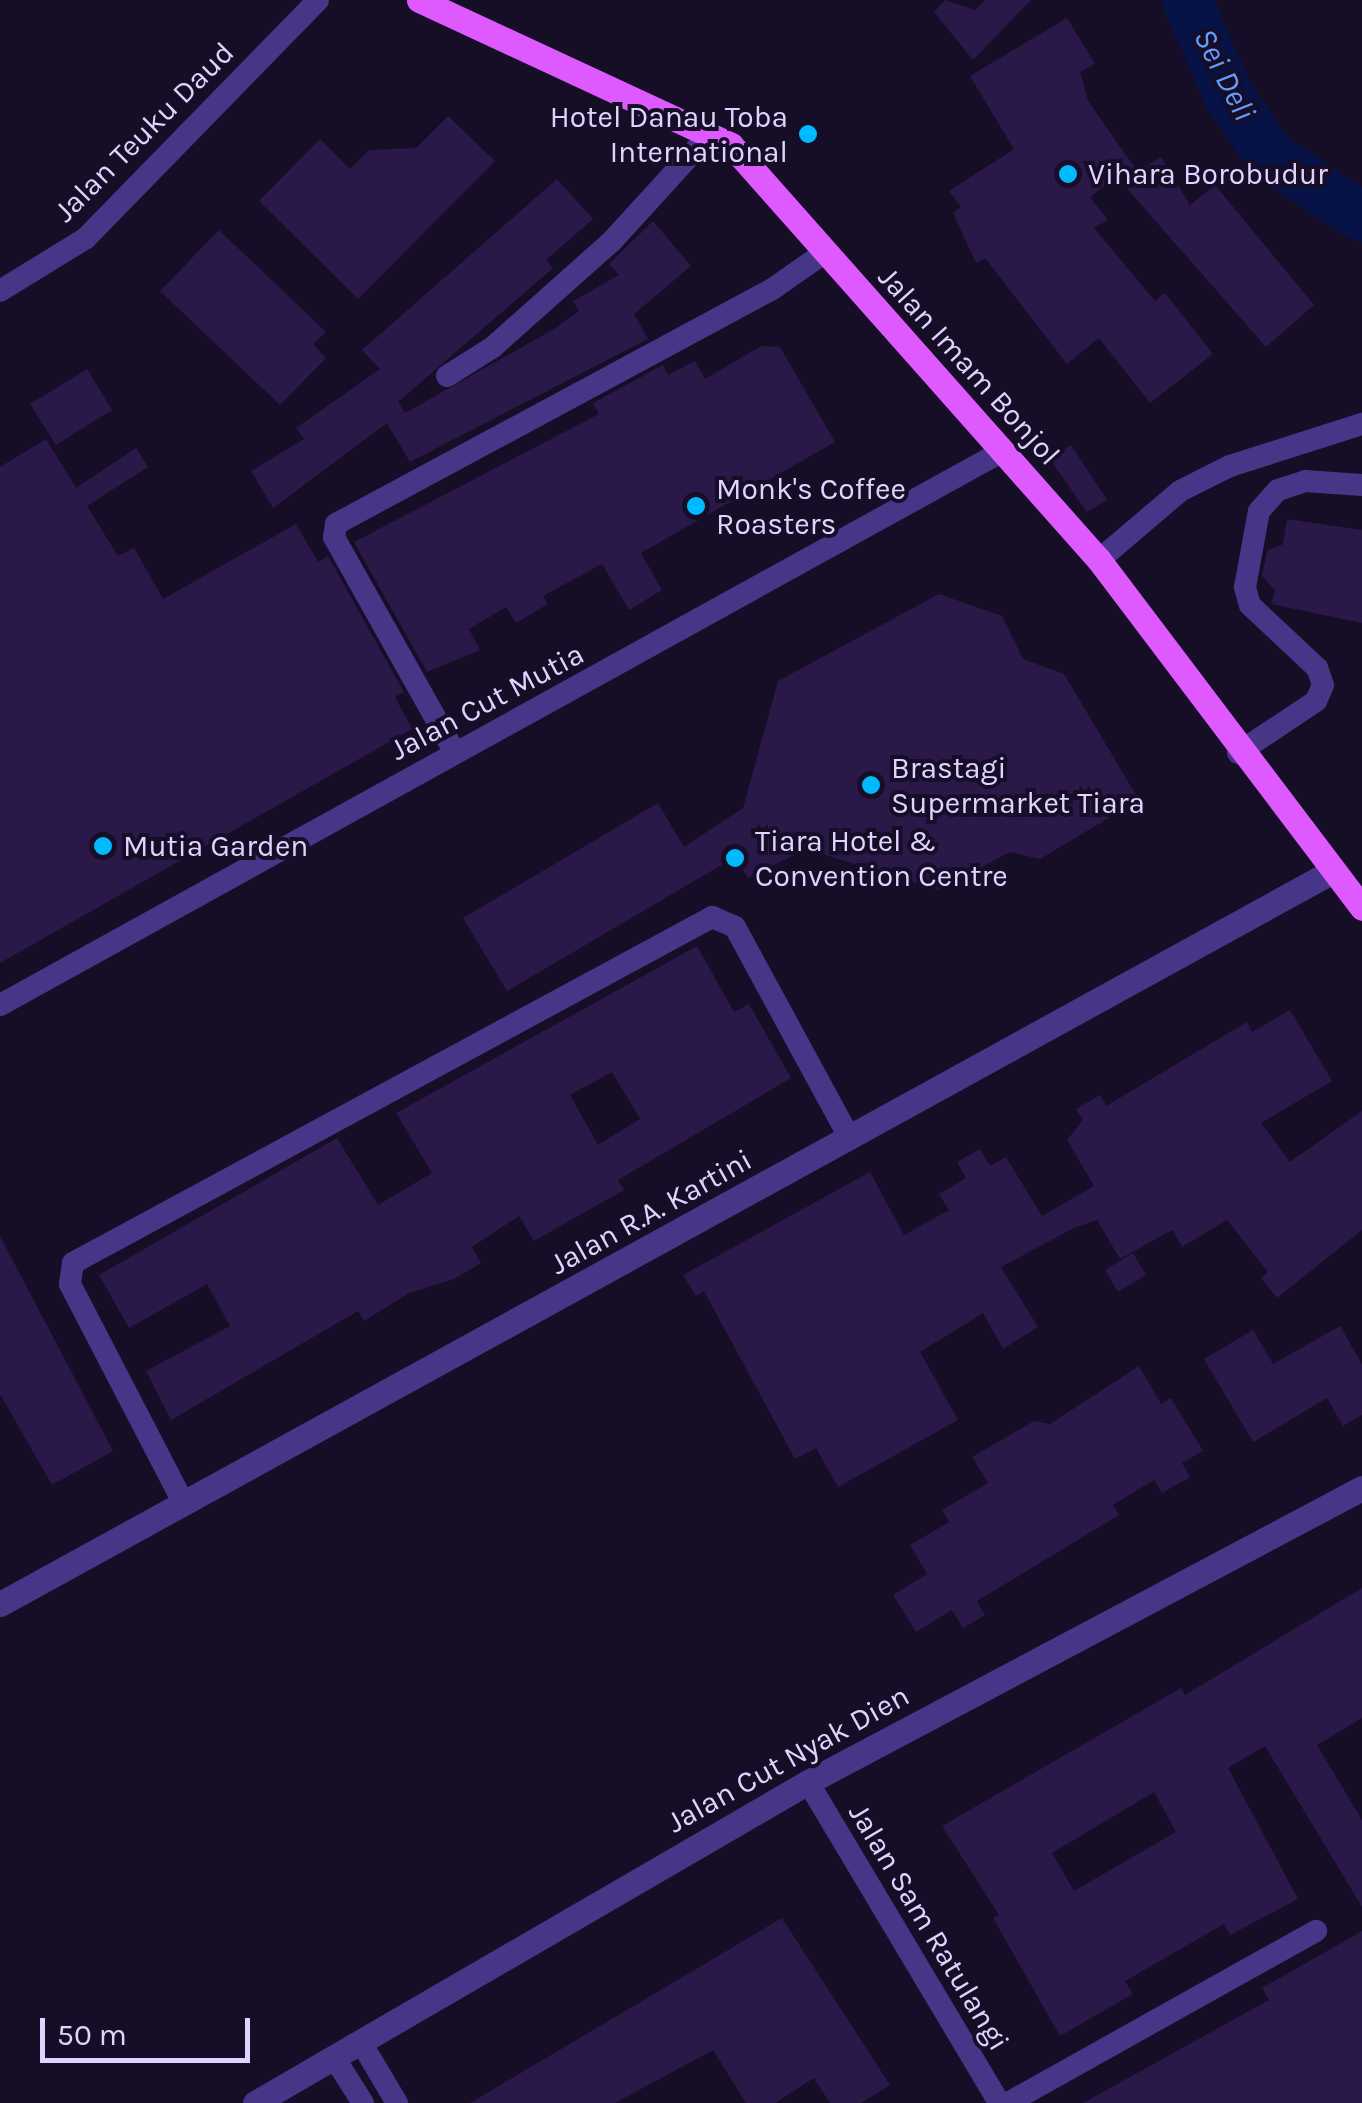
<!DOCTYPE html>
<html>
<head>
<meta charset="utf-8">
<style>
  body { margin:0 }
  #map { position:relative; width:1362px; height:2103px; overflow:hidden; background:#160d27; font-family:Karla,sans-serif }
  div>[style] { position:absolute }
  .river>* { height:50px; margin:-25px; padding:0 25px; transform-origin:25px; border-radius:25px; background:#071346 }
  .building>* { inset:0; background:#2a1849 }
  .minor>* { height:22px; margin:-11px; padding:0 11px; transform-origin:11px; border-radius:11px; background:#473688 }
  .tertiary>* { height:25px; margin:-12.5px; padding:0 12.5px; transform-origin:12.5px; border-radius:12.5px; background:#473688 }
  .primary>* { height:25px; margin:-12.5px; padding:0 12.5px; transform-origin:12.5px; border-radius:12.5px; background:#de5aff }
  .dots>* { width:28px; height:28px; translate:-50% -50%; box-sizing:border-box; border:5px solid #160d27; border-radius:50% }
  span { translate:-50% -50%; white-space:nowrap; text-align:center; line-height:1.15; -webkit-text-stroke:8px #160d27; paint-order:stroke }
  .poi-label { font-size:30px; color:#e0d3ff }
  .right { translate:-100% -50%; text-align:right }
  .left { translate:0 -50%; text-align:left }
  .street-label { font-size:30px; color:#e0d3ff }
  .water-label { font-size:32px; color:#619bff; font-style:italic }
  .scale { position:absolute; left:40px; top:2018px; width:210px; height:45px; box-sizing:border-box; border:5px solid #e0d3ff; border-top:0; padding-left:12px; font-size:30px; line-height:35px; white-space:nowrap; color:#e0d3ff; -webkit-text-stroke:8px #160d27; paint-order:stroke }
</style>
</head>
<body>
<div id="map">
  <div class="river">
    <div style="left:1187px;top:0;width:105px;rotate:66.4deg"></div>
    <div style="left:1229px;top:96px;width:73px;rotate:55.7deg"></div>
    <div style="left:1270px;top:156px;width:110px;rotate:33.5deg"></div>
  </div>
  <div class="building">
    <div style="clip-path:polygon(945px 0,975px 10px,985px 0,1031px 0,973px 60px,934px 12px)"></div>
    <div style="clip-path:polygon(1067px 18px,1095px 64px,1080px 72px,1088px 101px,1130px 161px,1139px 170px,1161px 157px,1190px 205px,1215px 185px,1314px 305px,1266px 347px,1116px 176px,1090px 197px,1108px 220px,1094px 228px,1155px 301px,1165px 293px,1213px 354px,1150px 403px,1099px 338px,1067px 364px,985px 258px,976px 263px,953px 213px,961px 207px,949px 191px,1014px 149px,970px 76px)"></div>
    <div style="clip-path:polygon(448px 116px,495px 161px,358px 299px,259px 201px,320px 139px,350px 169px,369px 150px,416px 148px)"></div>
    <div style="clip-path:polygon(557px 179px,593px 219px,546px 260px,553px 268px,398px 402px,405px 413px,554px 329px,579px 311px,573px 301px,619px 275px,609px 264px,653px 221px,691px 266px,634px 314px,648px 339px,410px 462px,387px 423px,273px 508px,251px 471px,304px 439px,296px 428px,380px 369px,362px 350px)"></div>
    <div style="clip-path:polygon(219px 230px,326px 332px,313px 344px,326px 358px,280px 405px,160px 291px)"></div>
    <div style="clip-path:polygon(761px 346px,780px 347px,835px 442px,641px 553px,662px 590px,629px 610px,602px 564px,543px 596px,548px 604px,516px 623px,506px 607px,469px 629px,480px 650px,427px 672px,354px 542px,599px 414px,593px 403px,663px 365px,668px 375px,695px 361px,705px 379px)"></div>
    <div style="clip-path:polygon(87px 369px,112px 410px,56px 445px,30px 404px)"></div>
    <div style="clip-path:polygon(46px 439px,76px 488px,136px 448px,148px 467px,87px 506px,118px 556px,134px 548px,163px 599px,296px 524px,318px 562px,328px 556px,404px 692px,395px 697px,412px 729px,0 963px,0 467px)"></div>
    <div style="clip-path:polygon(1071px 445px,1107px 500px,1087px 512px,1049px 458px)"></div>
    <div style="clip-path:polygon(1287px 519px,1362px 530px,1362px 623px,1271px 604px,1275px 590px,1262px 576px,1267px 551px,1283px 544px)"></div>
    <div style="clip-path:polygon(939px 594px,1002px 616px,1023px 659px,1064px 674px,1139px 800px,1040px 859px,1010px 852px,939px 890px,806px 849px,748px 878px,735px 857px,507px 991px,463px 918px,658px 803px,684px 847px,743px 808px,778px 681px)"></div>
    <div style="clip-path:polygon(evenodd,697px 946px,734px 1012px,749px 1004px,791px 1078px,618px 1180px,624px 1190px,534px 1241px,519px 1216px,472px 1247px,481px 1263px,454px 1279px,409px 1293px,364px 1321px,358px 1311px,171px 1420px,146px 1371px,230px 1326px,207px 1284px,129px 1328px,99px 1275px,337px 1138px,378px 1205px,432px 1173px,396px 1113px,697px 946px,612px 1072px,640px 1119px,598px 1145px,570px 1095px,612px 1072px)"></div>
    <div style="clip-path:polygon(1290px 1010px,1332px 1081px,1261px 1123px,1290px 1162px,1362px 1111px,1362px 1230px,1277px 1298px,1261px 1278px,1268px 1272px,1227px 1220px,1182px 1247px,1172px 1230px,1120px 1259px,1097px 1220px,1074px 1228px,1001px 1267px,1038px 1327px,1003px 1349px,983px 1313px,920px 1352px,958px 1420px,838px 1487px,816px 1448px,795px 1459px,704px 1291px,696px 1296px,683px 1275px,870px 1172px,904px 1235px,949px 1210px,939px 1194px,966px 1178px,957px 1162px,980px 1149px,990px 1166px,1006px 1157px,1042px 1216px,1094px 1186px,1067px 1140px,1083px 1120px,1076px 1109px,1100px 1095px,1106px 1106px,1247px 1022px,1252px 1032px)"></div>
    <div style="clip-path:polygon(0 1236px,113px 1451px,52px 1485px,0 1394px)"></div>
    <div style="clip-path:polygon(1133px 1253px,1146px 1275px,1118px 1292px,1105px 1270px)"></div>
    <div style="clip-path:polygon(1340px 1326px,1362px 1364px,1362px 1415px,1343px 1426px,1327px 1398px,1253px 1442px,1204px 1359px,1253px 1330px,1273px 1364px)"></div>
    <div style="clip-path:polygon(1139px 1366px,1161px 1404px,1171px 1398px,1203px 1451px,1182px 1463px,1190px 1477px,1162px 1493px,1154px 1480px,1113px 1505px,1119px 1515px,977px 1601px,985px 1615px,963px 1628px,952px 1610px,916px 1632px,893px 1595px,927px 1574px,910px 1545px,949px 1522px,942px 1510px,988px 1483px,972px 1457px,1034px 1421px,1050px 1424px)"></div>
    <div style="clip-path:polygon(evenodd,1362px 1588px,1362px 1718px,1317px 1745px,1362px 1820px,1362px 1907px,1265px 1746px,1228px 1768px,1298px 1899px,1230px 1935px,1224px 1924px,1125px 1981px,1133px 1994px,1060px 2036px,993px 1918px,999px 1915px,942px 1826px,1181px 1688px,1185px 1695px,1362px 1588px,1154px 1792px,1176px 1832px,1074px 1891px,1052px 1853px,1154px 1792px)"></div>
    <div style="clip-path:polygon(782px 1918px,890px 2085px,861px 2103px,830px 2103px,814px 2078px,775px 2103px,746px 2103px,713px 2050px,615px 2103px,470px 2103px)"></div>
    <div style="clip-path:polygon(1362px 1931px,1362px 2103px,1083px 2103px,1269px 2000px,1262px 1988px)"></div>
  </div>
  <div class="minor">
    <div style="left:0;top:291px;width:101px;rotate:-31.6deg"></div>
    <div style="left:86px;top:238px;width:332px;rotate:-45.7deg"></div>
    <div style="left:447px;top:376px;width:54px;rotate:-32.2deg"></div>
    <div style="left:493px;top:347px;width:159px;rotate:-41.7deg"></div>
    <div style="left:612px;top:241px;width:142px;rotate:-47.6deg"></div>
    <div style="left:1099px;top:560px;width:106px;rotate:-40.4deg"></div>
    <div style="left:1180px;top:491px;width:56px;rotate:-26.6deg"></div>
    <div style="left:1230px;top:466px;width:139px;rotate:-17.7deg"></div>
    <div style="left:454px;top:751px;width:245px;rotate:-119.3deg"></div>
    <div style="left:334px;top:537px;width:13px;rotate:-81deg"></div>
    <div style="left:336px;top:524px;width:494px;rotate:-28.3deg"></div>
    <div style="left:771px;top:290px;width:65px;rotate:-34.9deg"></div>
    <div style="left:1238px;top:753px;width:94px;rotate:-33.7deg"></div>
    <div style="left:1316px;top:701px;width:17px;rotate:-66deg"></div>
    <div style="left:1323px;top:685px;width:18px;rotate:-109deg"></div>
    <div style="left:1317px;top:668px;width:92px;rotate:-136.8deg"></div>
    <div style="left:1250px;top:605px;width:19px;rotate:-106deg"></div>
    <div style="left:1245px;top:587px;width:77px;rotate:-79.6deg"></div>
    <div style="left:1259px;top:511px;width:28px;rotate:-48deg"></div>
    <div style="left:1278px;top:490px;width:28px;rotate:-18deg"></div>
    <div style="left:1305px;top:481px;width:57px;rotate:4deg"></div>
    <div style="left:0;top:1005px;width:1144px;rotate:-28.92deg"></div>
    <div style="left:184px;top:1504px;width:248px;rotate:-117.4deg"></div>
    <div style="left:70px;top:1284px;width:21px;rotate:-82deg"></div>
    <div style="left:73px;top:1263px;width:727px;rotate:-28.43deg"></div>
    <div style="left:712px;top:917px;width:25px;rotate:23deg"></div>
    <div style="left:735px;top:927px;width:241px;rotate:61.5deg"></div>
    <div style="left:808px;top:1782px;width:374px;rotate:59.2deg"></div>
    <div style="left:362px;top:2044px;width:69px;rotate:59.3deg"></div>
    <div style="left:335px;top:2059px;width:52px;rotate:57.5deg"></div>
    <div style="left:1008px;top:2103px;width:353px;rotate:-29.2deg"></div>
  </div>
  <div class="tertiary">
    <div style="left:0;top:1604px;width:1519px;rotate:-28.81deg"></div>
    <div style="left:255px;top:2103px;width:639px;rotate:-30.13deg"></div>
    <div style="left:808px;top:1782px;width:627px;rotate:-27.95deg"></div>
  </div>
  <div class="primary">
    <div style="left:419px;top:0;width:344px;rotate:24.9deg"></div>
    <div style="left:731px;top:145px;width:555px;rotate:48.44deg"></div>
    <div style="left:1099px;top:560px;width:436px;rotate:52.9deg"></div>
  </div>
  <div class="dots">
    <div style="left:808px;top:134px;background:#00b9fe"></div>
    <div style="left:1068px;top:174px;background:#00b9fe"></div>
    <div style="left:696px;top:506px;background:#00b9fe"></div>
    <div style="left:871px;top:785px;background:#00b9fe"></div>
    <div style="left:103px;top:846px;background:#00b9fe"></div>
    <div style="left:735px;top:858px;background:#00b9fe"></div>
  </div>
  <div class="poi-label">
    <span class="right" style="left:788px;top:134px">Hotel Danau Toba<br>International</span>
    <span class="left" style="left:1088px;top:174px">Vihara Borobudur</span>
    <span class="left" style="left:716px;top:506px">Monk's Coffee<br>Roasters</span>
    <span class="left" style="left:891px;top:785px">Brastagi<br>Supermarket Tiara</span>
    <span class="left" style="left:755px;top:858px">Tiara Hotel &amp;<br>Convention Centre</span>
    <span class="left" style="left:123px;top:846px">Mutia Garden</span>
  </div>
  <div class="street-label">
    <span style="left:144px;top:132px;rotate:-45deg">Jalan Teuku Daud</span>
    <span style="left:969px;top:366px;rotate:48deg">Jalan Imam Bonjol</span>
    <span style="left:487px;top:702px;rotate:-28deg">Jalan Cut Mutia</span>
    <span style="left:651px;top:1212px;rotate:-29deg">Jalan R.A. Kartini</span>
    <span style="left:788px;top:1759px;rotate:-29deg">Jalan Cut Nyak Dien</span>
    <span style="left:929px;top:1927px;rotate:59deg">Jalan Sam Ratulangi</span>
  </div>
  <div class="water-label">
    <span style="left:1224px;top:75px;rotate:63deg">Sei Deli</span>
  </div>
  <div class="scale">50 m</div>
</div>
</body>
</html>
